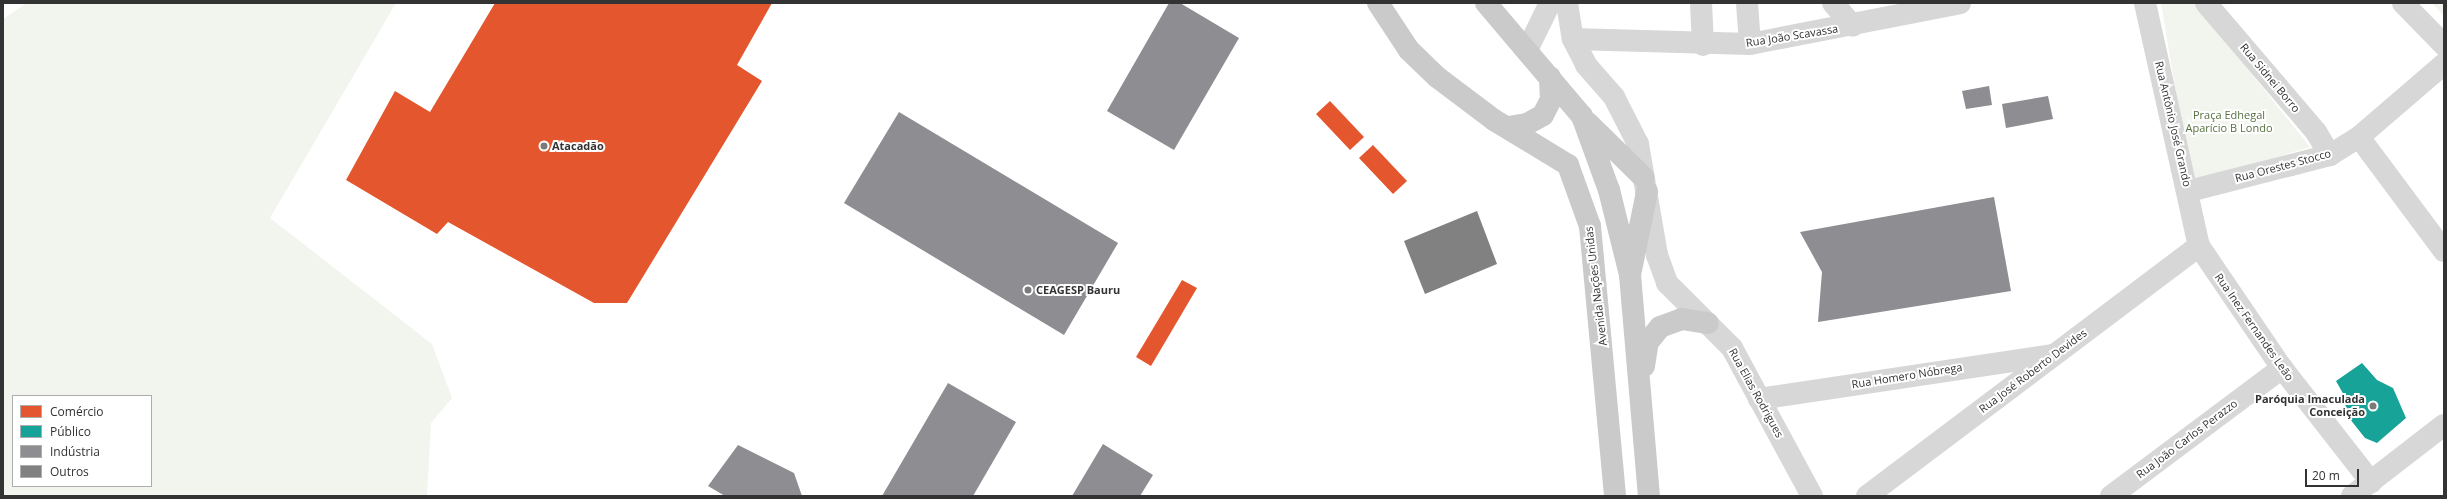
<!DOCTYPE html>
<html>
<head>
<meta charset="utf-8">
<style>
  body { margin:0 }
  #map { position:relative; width:2447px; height:499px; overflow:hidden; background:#fff; font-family:"Open Sans",sans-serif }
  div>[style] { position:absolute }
  .green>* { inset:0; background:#f1f5ed }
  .shops>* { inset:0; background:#e4572e }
  .public>* { inset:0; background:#17a398 }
  .industry>* { inset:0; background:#8d8d92 }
  .building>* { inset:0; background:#818181 }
  .minor>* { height:22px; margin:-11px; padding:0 11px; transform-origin:11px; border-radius:11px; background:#d7d7d7 }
  .major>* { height:22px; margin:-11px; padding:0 11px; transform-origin:11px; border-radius:11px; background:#cacaca }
  .dots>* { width:11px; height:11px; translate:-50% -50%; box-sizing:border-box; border:2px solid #fff; border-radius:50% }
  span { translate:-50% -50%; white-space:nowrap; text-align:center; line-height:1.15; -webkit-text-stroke:4px #fff; paint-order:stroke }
  .street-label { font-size:11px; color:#333 }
  .park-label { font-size:11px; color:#56703f }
  .poi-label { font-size:11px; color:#333; font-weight:700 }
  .left { translate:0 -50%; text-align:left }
  .right { translate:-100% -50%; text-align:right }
  .frame { position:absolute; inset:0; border:4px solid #333; pointer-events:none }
  .legend { position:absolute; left:12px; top:395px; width:140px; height:92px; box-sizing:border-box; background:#fff; border:1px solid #adadad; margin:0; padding:5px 7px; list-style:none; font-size:12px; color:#333 }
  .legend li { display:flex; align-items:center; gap:8px; height:20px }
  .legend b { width:20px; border:1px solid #adadad }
  .scale { position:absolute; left:2305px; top:469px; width:54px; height:18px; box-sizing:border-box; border:2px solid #333; border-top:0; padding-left:5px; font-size:12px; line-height:14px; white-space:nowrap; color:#333; -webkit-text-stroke:3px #fff; paint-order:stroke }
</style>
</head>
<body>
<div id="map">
  <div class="green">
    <div style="clip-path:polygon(evenodd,27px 3px,396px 3px,270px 218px,432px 344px,452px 398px,431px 423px,427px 496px,3px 496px,3px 19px,27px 3px,13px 396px,151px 396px,151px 486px,13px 486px,13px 396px)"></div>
    <div style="clip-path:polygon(2161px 3px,2195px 3px,2310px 147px,2191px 183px)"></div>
    <div style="clip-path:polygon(2432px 3px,2444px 3px,2444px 16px)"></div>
  </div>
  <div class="shops">
    <div style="clip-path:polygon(495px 3px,772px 3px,737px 65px,762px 81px,627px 303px,594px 303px,448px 222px,437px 234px,346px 180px,395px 91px,430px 112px)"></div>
    <div style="clip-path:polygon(1330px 101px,1364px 137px,1350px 150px,1316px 114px)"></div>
    <div style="clip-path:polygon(1373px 145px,1407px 181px,1393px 194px,1359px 158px)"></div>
    <div style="clip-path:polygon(1182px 280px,1197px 288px,1151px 366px,1136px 357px)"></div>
  </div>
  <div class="public">
    <div style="clip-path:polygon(2362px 363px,2377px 380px,2393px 388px,2406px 418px,2377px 443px,2365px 438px,2346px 414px,2345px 397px,2336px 381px)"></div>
  </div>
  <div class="industry">
    <div style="clip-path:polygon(1169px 3px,1180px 3px,1239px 38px,1174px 150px,1107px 111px)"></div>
    <div style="clip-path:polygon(1989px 86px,1992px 105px,1966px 109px,1962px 91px)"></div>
    <div style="clip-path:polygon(2048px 96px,2053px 119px,2006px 128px,2002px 104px)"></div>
    <div style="clip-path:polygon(899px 112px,1118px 243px,1064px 335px,844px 203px)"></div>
    <div style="clip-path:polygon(1994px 197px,2011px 291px,1818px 322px,1822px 272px,1800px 232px)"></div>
    <div style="clip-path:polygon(948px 383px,1016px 422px,973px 496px,882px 496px)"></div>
    <div style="clip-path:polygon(1103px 444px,1153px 475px,1140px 496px,1072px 496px)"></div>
    <div style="clip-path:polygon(738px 445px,794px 473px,802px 496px,725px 496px,708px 486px)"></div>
  </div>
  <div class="building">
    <div style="clip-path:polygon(1477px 211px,1497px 264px,1425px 294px,1404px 241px)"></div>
  </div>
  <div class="minor">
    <div style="left:1567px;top:3px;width:36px;rotate:81deg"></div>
    <div style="left:1573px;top:39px;width:29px;rotate:63deg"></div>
    <div style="left:1586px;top:65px;width:43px;rotate:48.8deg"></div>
    <div style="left:1614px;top:97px;width:53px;rotate:62.9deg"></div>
    <div style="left:1638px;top:144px;width:113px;rotate:80.3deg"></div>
    <div style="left:1657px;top:255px;width:30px;rotate:70deg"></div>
    <div style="left:1667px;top:283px;width:92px;rotate:45deg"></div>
    <div style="left:1732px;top:348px;width:168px;rotate:61.6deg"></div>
    <div style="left:1701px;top:3px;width:42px;rotate:87.3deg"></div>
    <div style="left:1747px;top:3px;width:41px;rotate:85.8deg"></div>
    <div style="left:1833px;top:3px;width:30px;rotate:49deg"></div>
    <div style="left:2145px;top:3px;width:249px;rotate:77.5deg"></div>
    <div style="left:2199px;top:246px;width:148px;rotate:55.8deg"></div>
    <div style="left:2282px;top:368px;width:145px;rotate:52deg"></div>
    <div style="left:2206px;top:3px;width:170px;rotate:49.5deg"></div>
    <div style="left:2316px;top:132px;width:27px;rotate:59deg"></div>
    <div style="left:2403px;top:3px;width:59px;rotate:45.7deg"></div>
    <div style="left:1573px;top:39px;width:177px;rotate:1.6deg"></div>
    <div style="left:1750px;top:44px;width:214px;rotate:-11deg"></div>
    <div style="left:1528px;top:48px;width:50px;rotate:-63.9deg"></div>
    <div style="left:2359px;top:137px;width:142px;rotate:53.3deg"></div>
    <div style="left:2189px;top:191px;width:146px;rotate:-14.3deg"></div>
    <div style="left:2330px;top:155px;width:34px;rotate:-32deg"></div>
    <div style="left:2359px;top:137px;width:112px;rotate:-40.7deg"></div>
    <div style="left:1759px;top:399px;width:296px;rotate:-8.5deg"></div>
    <div style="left:1867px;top:496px;width:416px;rotate:-37deg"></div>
    <div style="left:2111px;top:496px;width:214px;rotate:-36.8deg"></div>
    <div style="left:2352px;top:496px;width:116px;rotate:-37.7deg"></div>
  </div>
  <div class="major">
    <div style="left:1378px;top:3px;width:56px;rotate:56.6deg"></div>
    <div style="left:1409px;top:50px;width:39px;rotate:44deg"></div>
    <div style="left:1437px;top:77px;width:71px;rotate:37deg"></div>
    <div style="left:1494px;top:120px;width:87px;rotate:31.3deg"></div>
    <div style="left:1568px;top:165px;width:65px;rotate:70.2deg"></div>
    <div style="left:1590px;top:226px;width:271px;rotate:84.7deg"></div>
    <div style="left:1486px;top:3px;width:148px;rotate:49.7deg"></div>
    <div style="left:1582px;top:116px;width:79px;rotate:70deg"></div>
    <div style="left:1609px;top:190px;width:88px;rotate:76.1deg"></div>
    <div style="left:1630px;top:275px;width:222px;rotate:85.1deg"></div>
    <div style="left:1588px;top:123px;width:78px;rotate:44.5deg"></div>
    <div style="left:1508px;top:127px;width:19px;rotate:-9deg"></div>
    <div style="left:1527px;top:124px;width:18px;rotate:-29deg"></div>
    <div style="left:1543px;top:115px;width:18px;rotate:-63deg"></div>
    <div style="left:1551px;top:99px;width:22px;rotate:-93deg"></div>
    <div style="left:1631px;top:270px;width:80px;rotate:-78.4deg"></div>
    <div style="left:1644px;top:366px;width:24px;rotate:-81deg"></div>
    <div style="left:1648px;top:342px;width:19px;rotate:-51deg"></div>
    <div style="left:1660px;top:327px;width:23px;rotate:-20deg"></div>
    <div style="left:1682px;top:319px;width:26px;rotate:9deg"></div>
  </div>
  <div class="dots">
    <div style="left:544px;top:146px;background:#7a7a7a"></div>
    <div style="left:1028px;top:290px;background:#7a7a7a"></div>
    <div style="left:2373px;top:406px;background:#7a7a7a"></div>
  </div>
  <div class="street-label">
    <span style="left:1792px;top:36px;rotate:-9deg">Rua João Scavassa</span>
    <span style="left:2270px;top:78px;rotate:50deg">Rua Sidnei Borro</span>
    <span style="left:2173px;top:124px;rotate:77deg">Rua Antônio José Grando</span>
    <span style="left:2283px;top:166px;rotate:-15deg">Rua Orestes Stocco</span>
    <span style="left:1596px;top:286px;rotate:-97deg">Avenida Nações Unidas</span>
    <span style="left:2254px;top:327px;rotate:55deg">Rua Inez Fernandes Leão</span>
    <span style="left:2033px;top:371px;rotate:-37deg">Rua José Roberto Devides</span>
    <span style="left:1907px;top:376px;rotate:-9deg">Rua Homero Nóbrega</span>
    <span style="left:1756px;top:393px;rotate:61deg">Rua Elias Rodrigues</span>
    <span style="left:2187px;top:439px;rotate:-37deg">Rua João Carlos Perazzo</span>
  </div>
  <div class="park-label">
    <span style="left:2229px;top:122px">Praça Edhegal<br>Aparício B Londo</span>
  </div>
  <div class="poi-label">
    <span class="left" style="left:552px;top:146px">Atacadão</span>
    <span class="left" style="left:1036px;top:290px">CEAGESP Bauru</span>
    <span class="right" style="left:2365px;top:406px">Paróquia Imaculada<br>Conceição</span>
  </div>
  <div class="frame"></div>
  <ul class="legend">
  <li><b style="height:11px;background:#e4572e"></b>Comércio</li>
  <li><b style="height:11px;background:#17a398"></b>Público</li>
  <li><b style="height:11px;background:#8d8d92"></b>Indústria</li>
  <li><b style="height:11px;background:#818181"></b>Outros</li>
  </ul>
  <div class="scale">20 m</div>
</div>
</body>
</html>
